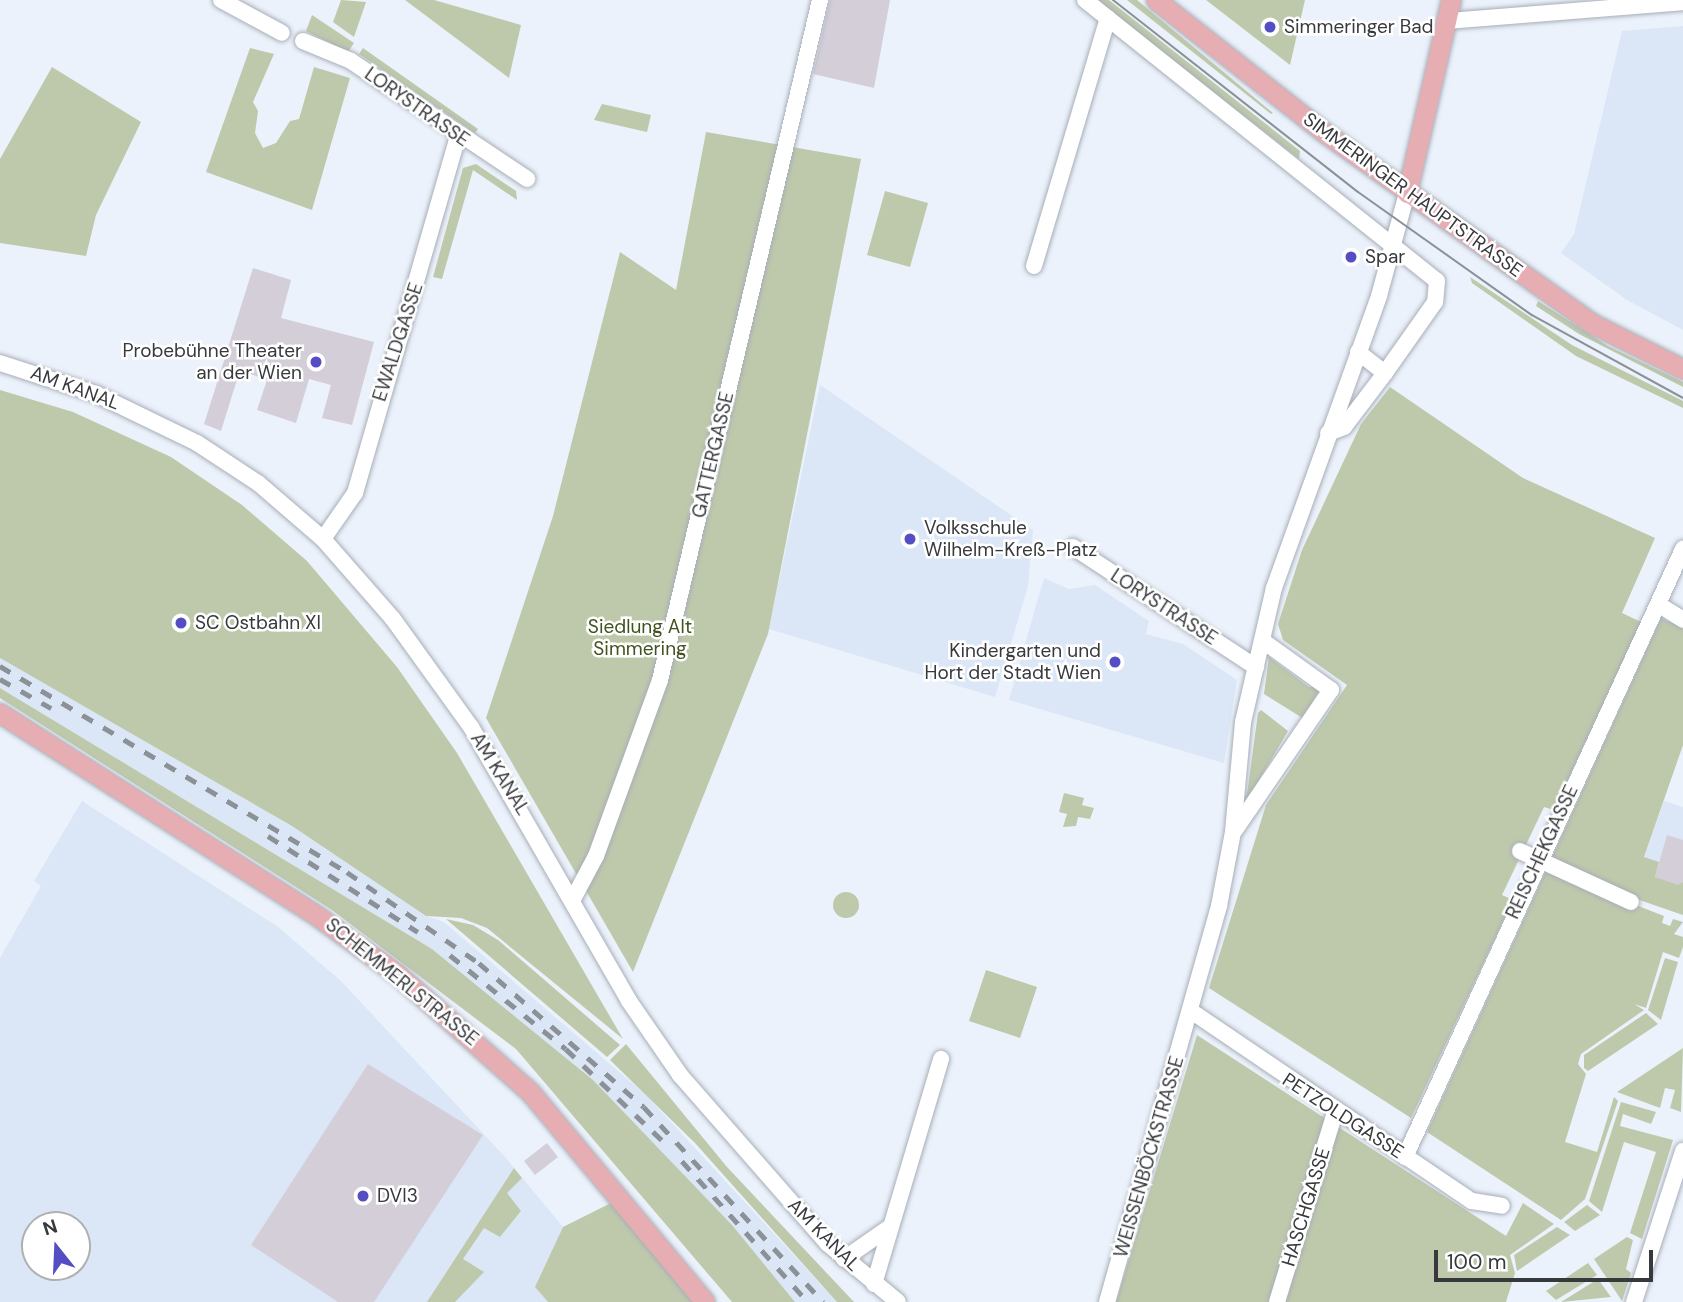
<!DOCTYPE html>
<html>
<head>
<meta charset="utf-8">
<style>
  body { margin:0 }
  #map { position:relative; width:1683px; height:1302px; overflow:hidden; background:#ebf2fb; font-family:"DM Sans",sans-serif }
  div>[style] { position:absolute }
  .built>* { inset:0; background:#dbe7f6 }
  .green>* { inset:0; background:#bec9ac }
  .round { border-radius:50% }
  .building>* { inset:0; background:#d4ced8 }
  .roads { filter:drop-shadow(0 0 2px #a8aeb7) drop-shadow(0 0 2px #a8aeb7) }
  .minor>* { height:16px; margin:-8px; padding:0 8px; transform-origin:8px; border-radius:8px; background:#fff }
  .major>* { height:19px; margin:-9.5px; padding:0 9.5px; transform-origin:9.5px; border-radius:9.5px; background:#e6adb3 }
  .tram>* { height:2px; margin:-1px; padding:0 1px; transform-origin:1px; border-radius:1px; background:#8c9197 }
  .rail>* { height:4.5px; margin-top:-2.25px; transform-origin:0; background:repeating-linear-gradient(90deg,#8c9197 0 12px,transparent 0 24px) }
  .dots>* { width:19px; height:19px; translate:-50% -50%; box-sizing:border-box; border:4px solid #fff; border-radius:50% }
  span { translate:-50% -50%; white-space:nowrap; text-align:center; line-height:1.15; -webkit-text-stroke:5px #fff; paint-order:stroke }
  .poi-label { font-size:19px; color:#37393d }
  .left { translate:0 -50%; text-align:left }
  .right { translate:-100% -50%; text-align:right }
  .street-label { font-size:19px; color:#37393d }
  .park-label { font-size:19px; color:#41521e }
  .north { position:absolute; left:21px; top:1211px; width:70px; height:70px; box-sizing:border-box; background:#fff; border:2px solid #afb0b1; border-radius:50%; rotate:342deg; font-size:19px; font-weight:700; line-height:28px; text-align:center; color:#37393d }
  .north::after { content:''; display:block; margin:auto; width:24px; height:32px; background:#554dc4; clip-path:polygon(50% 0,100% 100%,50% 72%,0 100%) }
  .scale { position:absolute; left:1434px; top:1250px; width:219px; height:32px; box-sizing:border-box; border:4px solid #37393d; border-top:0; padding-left:9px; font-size:21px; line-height:24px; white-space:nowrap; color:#37393d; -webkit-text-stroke:5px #fff; paint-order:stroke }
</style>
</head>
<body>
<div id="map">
  <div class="built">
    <div style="clip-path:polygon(1683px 26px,1683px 330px,1627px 300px,1561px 253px,1574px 234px,1622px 31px)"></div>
    <div style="clip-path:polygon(820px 385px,1033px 530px,1028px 586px,995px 697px,769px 629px)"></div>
    <div style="clip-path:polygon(1044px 578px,1069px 589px,1095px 585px,1149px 621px,1146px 634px,1183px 644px,1237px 680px,1224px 763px,1009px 700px)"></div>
    <div style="clip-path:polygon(0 658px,292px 826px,426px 916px,444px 922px,645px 1094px,837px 1302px,795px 1302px,732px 1225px,593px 1080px,432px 949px,0 688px)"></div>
    <div style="clip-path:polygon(evenodd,82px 801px,278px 927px,341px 981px,506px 1158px,563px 1227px,535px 1287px,548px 1302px,0 1302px,0 958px,41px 886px,34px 881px,82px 801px,35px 1225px,77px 1225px,77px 1267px,35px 1267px,35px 1225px)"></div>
    <div style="clip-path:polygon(1664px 801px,1683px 807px,1683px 915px,1630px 897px)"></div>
  </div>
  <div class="green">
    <div style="clip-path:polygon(341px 0,366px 2px,354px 37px,333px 22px)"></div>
    <div style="clip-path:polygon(405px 0,434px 0,521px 25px,509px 78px)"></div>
    <div style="clip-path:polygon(1096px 0,1109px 0,1300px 151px,1299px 159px)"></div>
    <div style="clip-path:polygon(1127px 0,1137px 0,1273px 113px,1271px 114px)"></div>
    <div style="clip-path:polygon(1206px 0,1305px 0,1290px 65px)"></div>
    <div style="clip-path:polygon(312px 15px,354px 43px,348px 52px,306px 31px)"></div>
    <div style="clip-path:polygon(250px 48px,274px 54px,253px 102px,258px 111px,255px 133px,263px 148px,276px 143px,290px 121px,299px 119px,314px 67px,350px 78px,312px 210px,206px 172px)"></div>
    <div style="clip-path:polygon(363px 48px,478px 129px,475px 133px,359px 54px)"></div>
    <div style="clip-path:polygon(52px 67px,141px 122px,96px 215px,86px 256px,0 243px,0 159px)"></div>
    <div style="clip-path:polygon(602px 104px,651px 115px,647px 132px,594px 120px)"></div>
    <div style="clip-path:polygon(706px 132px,861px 159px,768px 634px,633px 972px,486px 718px,553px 516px,620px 252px,676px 290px)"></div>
    <div style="clip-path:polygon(476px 164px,516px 191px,517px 200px,473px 170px,442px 279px,433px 277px,463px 168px)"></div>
    <div style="clip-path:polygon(885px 191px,928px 203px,910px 267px,867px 255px)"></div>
    <div style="clip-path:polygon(1470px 277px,1572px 345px,1683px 401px,1683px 408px,1576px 356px,1472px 283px)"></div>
    <div style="clip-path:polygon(1538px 301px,1608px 346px,1683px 382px,1683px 387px,1579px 334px,1536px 306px)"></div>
    <div style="clip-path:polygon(1390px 387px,1523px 478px,1655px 538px,1622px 613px,1641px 622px,1554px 810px,1544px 807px,1502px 895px,1513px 900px,1411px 1118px,1209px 988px,1266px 805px,1347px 685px,1283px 640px,1278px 624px,1302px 550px,1361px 424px)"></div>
    <div style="clip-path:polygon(0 390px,73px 412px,171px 457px,242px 505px,307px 561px,397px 667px,457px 753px,623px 1039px,487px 928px,461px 918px,426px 916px,292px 826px,0 658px)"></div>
    <div style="clip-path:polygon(1661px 618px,1683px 628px,1683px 745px,1644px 857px,1659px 862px,1655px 877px,1683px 882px,1683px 915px,1631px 897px,1628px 902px,1664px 916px,1662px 923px,1670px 926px,1673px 919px,1683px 922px,1674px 934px,1683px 937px,1683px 947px,1679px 958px,1663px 952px,1646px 1008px,1634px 1004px,1644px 1010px,1581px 1054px,1578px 1064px,1586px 1074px,1565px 1142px,1597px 1152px,1614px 1097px,1618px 1101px,1585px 1199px,1561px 1220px,1427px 1132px)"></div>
    <div style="clip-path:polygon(1269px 657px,1309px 687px,1320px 688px,1304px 719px,1264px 694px)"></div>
    <div style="clip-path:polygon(0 688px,432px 949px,593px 1080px,732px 1225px,795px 1302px,732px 1302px,516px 1049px,332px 910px,0 698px)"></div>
    <div style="clip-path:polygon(1261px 710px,1288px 731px,1246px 802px,1258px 713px)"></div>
    <div style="clip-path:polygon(1064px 793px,1084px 798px,1082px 805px,1094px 808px,1090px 819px,1078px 817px,1076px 826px,1063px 827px,1067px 814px,1059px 812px)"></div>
    <div class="round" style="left:833px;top:892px;width:26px;height:26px"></div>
    <div style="clip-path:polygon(446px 919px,473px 925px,498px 940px,620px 1045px,607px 1057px)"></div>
    <div style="clip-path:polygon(1665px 958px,1678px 962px,1661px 1020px,1648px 1010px)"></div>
    <div style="clip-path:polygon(986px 970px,1037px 987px,1020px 1038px,969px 1021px)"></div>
    <div style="clip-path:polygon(1646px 1013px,1658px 1024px,1588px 1071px,1584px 1068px,1584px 1055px)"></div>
    <div style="clip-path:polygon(1197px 1035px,1506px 1236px,1523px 1203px,1554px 1224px,1510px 1255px,1515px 1273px,1506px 1302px,1116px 1302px)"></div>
    <div style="clip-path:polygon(626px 1044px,727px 1167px,854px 1302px,837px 1302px,695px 1143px,610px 1060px)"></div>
    <div style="clip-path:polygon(1683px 1048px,1681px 1112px,1670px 1108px,1675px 1090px,1665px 1088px,1660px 1108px,1617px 1092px)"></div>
    <div style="clip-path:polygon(1621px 1102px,1656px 1112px,1651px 1124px,1623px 1114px,1620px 1126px,1673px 1140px,1642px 1239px,1630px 1233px,1656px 1152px,1624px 1142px,1602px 1212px,1589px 1201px)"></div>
    <div style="clip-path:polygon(514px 1168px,522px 1178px,507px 1193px,521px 1211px,500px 1237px,484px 1228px,463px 1259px,484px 1272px,455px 1302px,427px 1302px)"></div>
    <div style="clip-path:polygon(611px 1203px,695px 1302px,548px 1302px,535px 1287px,563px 1227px)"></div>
    <div style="clip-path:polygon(1587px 1205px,1600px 1215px,1575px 1231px,1564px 1222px)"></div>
    <div style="clip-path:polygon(1557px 1227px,1570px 1235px,1517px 1271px,1514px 1255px)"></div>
    <div style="clip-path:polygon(1627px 1237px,1633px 1240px,1626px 1269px,1631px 1273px,1622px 1301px,1594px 1259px)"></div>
    <div style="clip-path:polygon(1588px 1263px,1597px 1275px,1556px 1300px,1546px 1291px)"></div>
    <div style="clip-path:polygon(1598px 1279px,1611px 1297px,1561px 1302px)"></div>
  </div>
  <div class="building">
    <div style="clip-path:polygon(830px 0,890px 0,874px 88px,813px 74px)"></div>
    <div style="clip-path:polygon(253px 268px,291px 280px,281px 318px,374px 342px,352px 425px,322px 418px,331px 385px,309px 379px,296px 423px,257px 410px,267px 380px,240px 370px,221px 431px,204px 424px)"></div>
    <div style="clip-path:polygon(1667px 835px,1683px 840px,1683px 882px,1678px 885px,1655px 877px)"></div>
    <div style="clip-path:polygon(368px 1064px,483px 1135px,374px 1302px,338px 1302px,251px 1245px)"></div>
    <div style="clip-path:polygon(547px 1143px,558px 1157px,535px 1175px,524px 1161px)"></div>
  </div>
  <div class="roads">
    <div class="minor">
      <div style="left:221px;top:0;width:69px;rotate:28.4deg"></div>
      <div style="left:1085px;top:0;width:450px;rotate:38.6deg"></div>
      <div style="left:1437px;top:281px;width:21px;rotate:95deg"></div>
      <div style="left:1435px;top:302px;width:87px;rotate:125.2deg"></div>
      <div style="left:1385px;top:373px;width:68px;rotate:127.2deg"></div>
      <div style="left:1344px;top:427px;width:17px;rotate:159deg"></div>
      <div style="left:1448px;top:21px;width:236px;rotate:-4.6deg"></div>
      <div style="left:303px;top:41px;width:52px;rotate:22.6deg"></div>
      <div style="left:351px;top:61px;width:212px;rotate:33.8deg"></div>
      <div style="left:1034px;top:266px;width:259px;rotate:-73.4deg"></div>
      <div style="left:1358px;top:352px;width:34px;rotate:38deg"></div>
      <div style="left:0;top:363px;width:101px;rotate:17.9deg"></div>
      <div style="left:96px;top:394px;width:112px;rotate:25.9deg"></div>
      <div style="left:197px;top:443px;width:73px;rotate:33.3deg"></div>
      <div style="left:258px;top:483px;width:86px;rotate:40.7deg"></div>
      <div style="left:323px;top:539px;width:106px;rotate:48.8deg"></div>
      <div style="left:393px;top:619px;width:133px;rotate:54.2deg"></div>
      <div style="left:471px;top:727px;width:316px;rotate:60deg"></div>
      <div style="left:629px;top:1001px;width:90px;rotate:55.4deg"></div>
      <div style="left:680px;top:1075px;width:223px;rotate:48.8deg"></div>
      <div style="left:827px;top:1243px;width:92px;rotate:39.7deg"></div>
      <div style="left:323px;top:539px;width:56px;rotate:-55.2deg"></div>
      <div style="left:355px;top:493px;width:372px;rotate:-73.9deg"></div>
      <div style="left:1073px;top:547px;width:219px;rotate:33.3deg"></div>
      <div style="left:1661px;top:606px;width:26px;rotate:32deg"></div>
      <div style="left:1235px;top:830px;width:170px;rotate:-55.6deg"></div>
      <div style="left:1331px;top:690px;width:84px;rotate:-144.2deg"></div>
      <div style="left:1520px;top:851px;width:122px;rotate:24.7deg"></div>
      <div style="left:573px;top:899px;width:49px;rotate:-61.9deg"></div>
      <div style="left:596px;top:856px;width:187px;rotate:-70deg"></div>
      <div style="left:660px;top:680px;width:699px;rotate:-76.76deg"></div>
      <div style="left:1191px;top:1011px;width:339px;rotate:34.1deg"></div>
      <div style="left:1472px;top:1201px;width:30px;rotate:9deg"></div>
      <div style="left:1405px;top:1157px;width:669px;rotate:-65.43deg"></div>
      <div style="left:844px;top:1259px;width:52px;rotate:-34.9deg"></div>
      <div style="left:874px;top:1284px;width:235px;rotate:-73.4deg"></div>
      <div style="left:1107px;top:1302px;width:412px;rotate:-74.2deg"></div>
      <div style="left:1219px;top:906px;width:75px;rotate:-79.3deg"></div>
      <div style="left:1233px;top:832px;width:110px;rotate:-84.8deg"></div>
      <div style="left:1243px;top:722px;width:138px;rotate:-77deg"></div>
      <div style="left:1274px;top:588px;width:310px;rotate:-70.2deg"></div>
      <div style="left:1379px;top:296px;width:107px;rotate:-74.8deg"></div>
      <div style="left:1277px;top:1302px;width:199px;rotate:-73deg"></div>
      <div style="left:1634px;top:1302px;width:159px;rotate:-72deg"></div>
    </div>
    <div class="major">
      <div style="left:1156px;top:0;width:210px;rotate:38.2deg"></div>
      <div style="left:1321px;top:130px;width:334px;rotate:35.5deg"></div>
      <div style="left:1593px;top:324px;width:101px;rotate:26.6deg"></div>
      <div style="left:1407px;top:193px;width:198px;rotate:-77.2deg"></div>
      <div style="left:0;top:713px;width:380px;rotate:32.6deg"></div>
      <div style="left:320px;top:918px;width:94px;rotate:35.9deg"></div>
      <div style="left:396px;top:973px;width:179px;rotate:41.6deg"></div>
      <div style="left:530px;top:1092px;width:273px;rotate:50.2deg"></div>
    </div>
  </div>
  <div class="tram">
    <div style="left:1113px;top:0;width:311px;rotate:38.1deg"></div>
    <div style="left:1358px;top:192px;width:213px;rotate:35.3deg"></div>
    <div style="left:1532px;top:315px;width:172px;rotate:28.8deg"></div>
  </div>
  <div class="rail">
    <div style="left:0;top:666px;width:404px;rotate:30.7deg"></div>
    <div style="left:347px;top:872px;width:160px;rotate:34.6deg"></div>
    <div style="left:479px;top:963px;width:219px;rotate:41.1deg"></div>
    <div style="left:644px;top:1107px;width:265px;rotate:47.4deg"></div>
    <div style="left:0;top:679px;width:59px;rotate:29.6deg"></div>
    <div style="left:268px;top:836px;width:178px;rotate:32.6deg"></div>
    <div style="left:450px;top:955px;width:149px;rotate:39deg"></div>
    <div style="left:566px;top:1049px;width:134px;rotate:43.5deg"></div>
    <div style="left:682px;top:1161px;width:189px;rotate:48.2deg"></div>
  </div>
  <div class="dots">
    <div style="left:1270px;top:27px;background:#554dc4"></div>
    <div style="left:1351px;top:257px;background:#554dc4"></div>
    <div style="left:316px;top:362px;background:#554dc4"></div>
    <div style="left:910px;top:539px;background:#554dc4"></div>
    <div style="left:181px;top:623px;background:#554dc4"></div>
    <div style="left:1115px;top:662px;background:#554dc4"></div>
    <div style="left:363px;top:1196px;background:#554dc4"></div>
  </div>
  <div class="poi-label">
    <span class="left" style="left:1284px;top:27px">Simmeringer Bad</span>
    <span class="left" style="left:1365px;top:257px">Spar</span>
    <span class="right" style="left:302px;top:362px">Probebühne Theater<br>an der Wien</span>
    <span class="left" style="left:924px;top:539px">Volksschule<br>Wilhelm-Kreß-Platz</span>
    <span class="left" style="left:195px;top:623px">SC Ostbahn XI</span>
    <span class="right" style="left:1101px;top:662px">Kindergarten und<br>Hort der Stadt Wien</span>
    <span class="left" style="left:377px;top:1196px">DVI3</span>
  </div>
  <div class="street-label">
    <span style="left:417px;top:107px;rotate:35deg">LORYSTRASSE</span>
    <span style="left:1413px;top:195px;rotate:36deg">SIMMERINGER HAUPTSTRASSE</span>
    <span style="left:398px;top:342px;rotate:-72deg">EWALDGASSE</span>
    <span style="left:75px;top:388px;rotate:20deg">AM KANAL</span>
    <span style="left:713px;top:455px;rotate:-77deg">GATTERGASSE</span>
    <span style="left:1164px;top:607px;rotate:33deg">LORYSTRASSE</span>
    <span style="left:500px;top:774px;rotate:58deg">AM KANAL</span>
    <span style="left:1542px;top:852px;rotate:-65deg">REISCHEKGASSE</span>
    <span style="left:402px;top:982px;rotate:39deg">SCHEMMERLSTRASSE</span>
    <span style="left:1343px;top:1116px;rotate:33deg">PETZOLDGASSE</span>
    <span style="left:1149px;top:1157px;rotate:-74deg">WEISSENBÖCKSTRASSE</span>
    <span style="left:1306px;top:1207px;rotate:-73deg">HASCHGASSE</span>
    <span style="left:824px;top:1235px;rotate:45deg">AM KANAL</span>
  </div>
  <div class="park-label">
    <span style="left:640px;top:638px">Siedlung Alt<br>Simmering</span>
  </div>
  <div class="north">N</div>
  <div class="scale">100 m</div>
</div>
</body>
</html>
